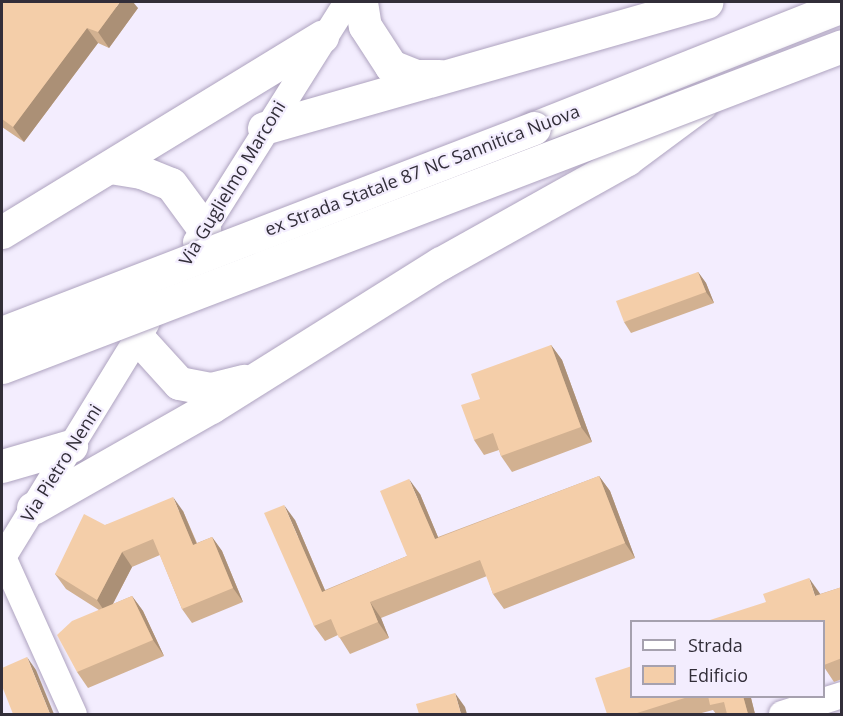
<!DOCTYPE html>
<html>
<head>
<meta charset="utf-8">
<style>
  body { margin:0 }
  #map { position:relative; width:843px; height:716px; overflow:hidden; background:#f3edfe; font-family:"Open Sans",sans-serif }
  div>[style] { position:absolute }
  .roads { filter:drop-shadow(0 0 2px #aea3bf) drop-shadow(0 0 2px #aea3bf) }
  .street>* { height:26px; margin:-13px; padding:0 13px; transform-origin:13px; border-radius:13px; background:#fff }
  .highway>* { height:33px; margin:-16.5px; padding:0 16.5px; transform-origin:16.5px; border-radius:16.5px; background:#fff }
  .bridges { filter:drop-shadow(0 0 2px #aea3bf) drop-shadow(0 0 2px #aea3bf) }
  .highway-bridge>* { height:33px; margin:-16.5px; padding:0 16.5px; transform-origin:16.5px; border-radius:16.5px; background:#fff }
  .wall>* { inset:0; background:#d2b191 }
  .shaded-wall>* { inset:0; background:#ab9076 }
  .building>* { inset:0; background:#f4cea9 }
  span { translate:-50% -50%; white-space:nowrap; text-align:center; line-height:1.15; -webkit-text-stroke:4.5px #f3edfe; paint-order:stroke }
  .street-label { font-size:18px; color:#322e39 }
  .frame { position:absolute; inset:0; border:3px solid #322e39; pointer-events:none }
  .legend { position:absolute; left:630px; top:620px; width:195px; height:78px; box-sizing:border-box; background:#f3edfe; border:2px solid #a6a1af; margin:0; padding:8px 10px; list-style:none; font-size:18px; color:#322e39 }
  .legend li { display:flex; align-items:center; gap:12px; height:30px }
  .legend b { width:30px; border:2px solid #a6a1af }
</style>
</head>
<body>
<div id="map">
  <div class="roads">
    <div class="street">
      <div style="left:196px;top:242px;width:284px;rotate:-57.8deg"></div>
      <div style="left:3px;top:557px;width:172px;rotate:65.7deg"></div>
      <div style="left:2px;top:559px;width:276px;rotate:-58.5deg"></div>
      <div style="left:782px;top:714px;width:63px;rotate:-17.6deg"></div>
    </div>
    <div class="highway">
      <div style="left:361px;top:2px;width:24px;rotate:81deg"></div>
      <div style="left:365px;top:26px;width:48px;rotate:57deg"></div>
      <div style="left:391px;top:66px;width:27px;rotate:22deg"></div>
      <div style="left:416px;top:76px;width:23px"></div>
      <div style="left:264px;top:128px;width:460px;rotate:-15.9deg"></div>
      <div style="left:534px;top:128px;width:331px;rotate:-21.6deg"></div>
      <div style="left:110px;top:167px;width:31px;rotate:9deg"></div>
      <div style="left:141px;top:172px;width:32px;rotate:22deg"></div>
      <div style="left:171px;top:184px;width:56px;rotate:53.7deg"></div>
      <div style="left:2px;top:232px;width:375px;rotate:-31.4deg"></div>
      <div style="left:138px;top:338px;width:61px;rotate:47.7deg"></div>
      <div style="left:179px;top:383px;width:33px;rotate:11deg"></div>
      <div style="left:211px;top:389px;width:34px;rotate:-14deg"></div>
      <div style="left:2px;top:466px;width:72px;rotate:-16.2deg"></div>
      <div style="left:33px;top:508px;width:205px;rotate:-29.6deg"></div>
      <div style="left:211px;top:407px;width:271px;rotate:-32.1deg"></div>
      <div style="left:441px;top:263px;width:213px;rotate:-29.2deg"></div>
      <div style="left:627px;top:159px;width:92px;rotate:-36.6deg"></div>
    </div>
  </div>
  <div class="bridges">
    <div class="highway-bridge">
      <div style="left:2px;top:333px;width:570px;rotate:-21.07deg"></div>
      <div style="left:2px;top:367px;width:899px;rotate:-20.91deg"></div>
    </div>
  </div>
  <div class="wall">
    <div style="clip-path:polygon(2px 2px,138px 8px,109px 48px,98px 43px,24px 142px,2px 127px)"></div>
    <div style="clip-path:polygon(698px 272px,706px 283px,714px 303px,631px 333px,624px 322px)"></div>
    <div style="clip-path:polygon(551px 345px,562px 360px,592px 442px,512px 472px,501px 456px,499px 450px,484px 455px,474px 440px,480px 399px)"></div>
    <div style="clip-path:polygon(599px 476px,610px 491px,635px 558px,504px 609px,493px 594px,487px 576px,381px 618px,389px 638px,350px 654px,338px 635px,325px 641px,314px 626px,295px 520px,325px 590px,407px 556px,420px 494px,438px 537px)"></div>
    <div style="clip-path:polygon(183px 511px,197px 543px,212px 537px,222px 551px,243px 602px,192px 623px,182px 609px,160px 555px,132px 567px,113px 604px,132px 596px,143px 611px,164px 656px,88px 688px,77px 672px,99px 610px,66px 589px,55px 574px,105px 525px)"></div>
    <div style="clip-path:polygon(842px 587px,842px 679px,834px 682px,824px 667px,824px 621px,820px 594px)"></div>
    <div style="clip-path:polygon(632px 696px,756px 696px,751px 698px,755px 714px,716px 714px,713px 710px,698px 714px,607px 714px)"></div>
  </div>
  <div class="shaded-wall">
    <div style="clip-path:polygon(120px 2px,133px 2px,138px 8px,109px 48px,98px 32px)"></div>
    <div style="clip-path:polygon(87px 28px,98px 43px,24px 142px,13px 127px)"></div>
    <div style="clip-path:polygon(698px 272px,706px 283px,714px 303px,706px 292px)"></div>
    <div style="clip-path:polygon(551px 345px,562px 360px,592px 442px,581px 427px)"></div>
    <div style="clip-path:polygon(599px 476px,610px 491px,635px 558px,625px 543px)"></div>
    <div style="clip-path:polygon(409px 479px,420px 494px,445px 554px,435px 539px)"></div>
    <div style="clip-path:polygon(173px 497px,183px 511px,203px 559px,193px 545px)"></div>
    <div style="clip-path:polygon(284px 505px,295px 520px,332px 607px,322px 592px)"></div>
    <div style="clip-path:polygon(212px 537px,222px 551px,243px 602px,233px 588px)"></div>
    <div style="clip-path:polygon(122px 552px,132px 567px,107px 615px,97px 600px)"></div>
    <div style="clip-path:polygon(809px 578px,821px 595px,815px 596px)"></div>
    <div style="clip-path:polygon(132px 596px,143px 611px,164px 656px,153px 640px)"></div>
    <div style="clip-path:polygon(370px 602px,381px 618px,389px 638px,378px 622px)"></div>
    <div style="clip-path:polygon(27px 657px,36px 670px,54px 714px,50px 714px)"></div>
    <div style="clip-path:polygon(455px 693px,465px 707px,467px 714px,461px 714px)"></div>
    <div style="clip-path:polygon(743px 696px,750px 696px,751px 698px,755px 714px,748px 714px)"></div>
  </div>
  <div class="building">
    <div style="clip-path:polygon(2px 2px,120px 2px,98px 32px,87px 28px,13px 127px,2px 119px)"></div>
    <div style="clip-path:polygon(698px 272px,706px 292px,624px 322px,616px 301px)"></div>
    <div style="clip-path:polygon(551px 345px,581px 427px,501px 456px,493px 433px,474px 440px,461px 405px,480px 399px,471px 374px)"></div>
    <div style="clip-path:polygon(599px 476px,625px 543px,493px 594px,480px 560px,370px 602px,378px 622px,339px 638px,331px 619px,314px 626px,264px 513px,284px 505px,322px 592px,407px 556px,380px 491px,409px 479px,435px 539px)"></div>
    <div style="clip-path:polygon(173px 497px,193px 545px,212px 537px,233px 588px,182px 609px,153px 539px,122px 552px,97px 600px,55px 574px,84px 514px,105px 525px)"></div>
    <div style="clip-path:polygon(809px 578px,815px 596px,842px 587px,842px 658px,824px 665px,824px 621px,710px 621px,710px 620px,766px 602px,763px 594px)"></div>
    <div style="clip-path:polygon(132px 596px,153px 640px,77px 672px,57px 635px,72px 621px)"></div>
    <div style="clip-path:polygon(27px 657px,50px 714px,13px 714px,2px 686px,2px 668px)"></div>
    <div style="clip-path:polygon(632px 666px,632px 696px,691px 696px,634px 714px,607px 714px,595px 678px)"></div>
    <div style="clip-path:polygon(455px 693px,461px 714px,419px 714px,416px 704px)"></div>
    <div style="clip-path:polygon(708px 696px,743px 696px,748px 714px,727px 714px,724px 702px,710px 705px)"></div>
  </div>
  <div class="street-label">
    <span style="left:422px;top:170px;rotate:-21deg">ex Strada Statale 87 NC Sannitica Nuova</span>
    <span style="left:232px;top:183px;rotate:-59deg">Via Guglielmo Marconi</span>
    <span style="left:61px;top:463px;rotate:-58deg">Via Pietro Nenni</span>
  </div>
  <div class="frame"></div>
  <ul class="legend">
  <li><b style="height:8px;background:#fff"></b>Strada</li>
  <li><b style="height:16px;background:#f4cea9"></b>Edificio</li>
  </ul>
</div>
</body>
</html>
